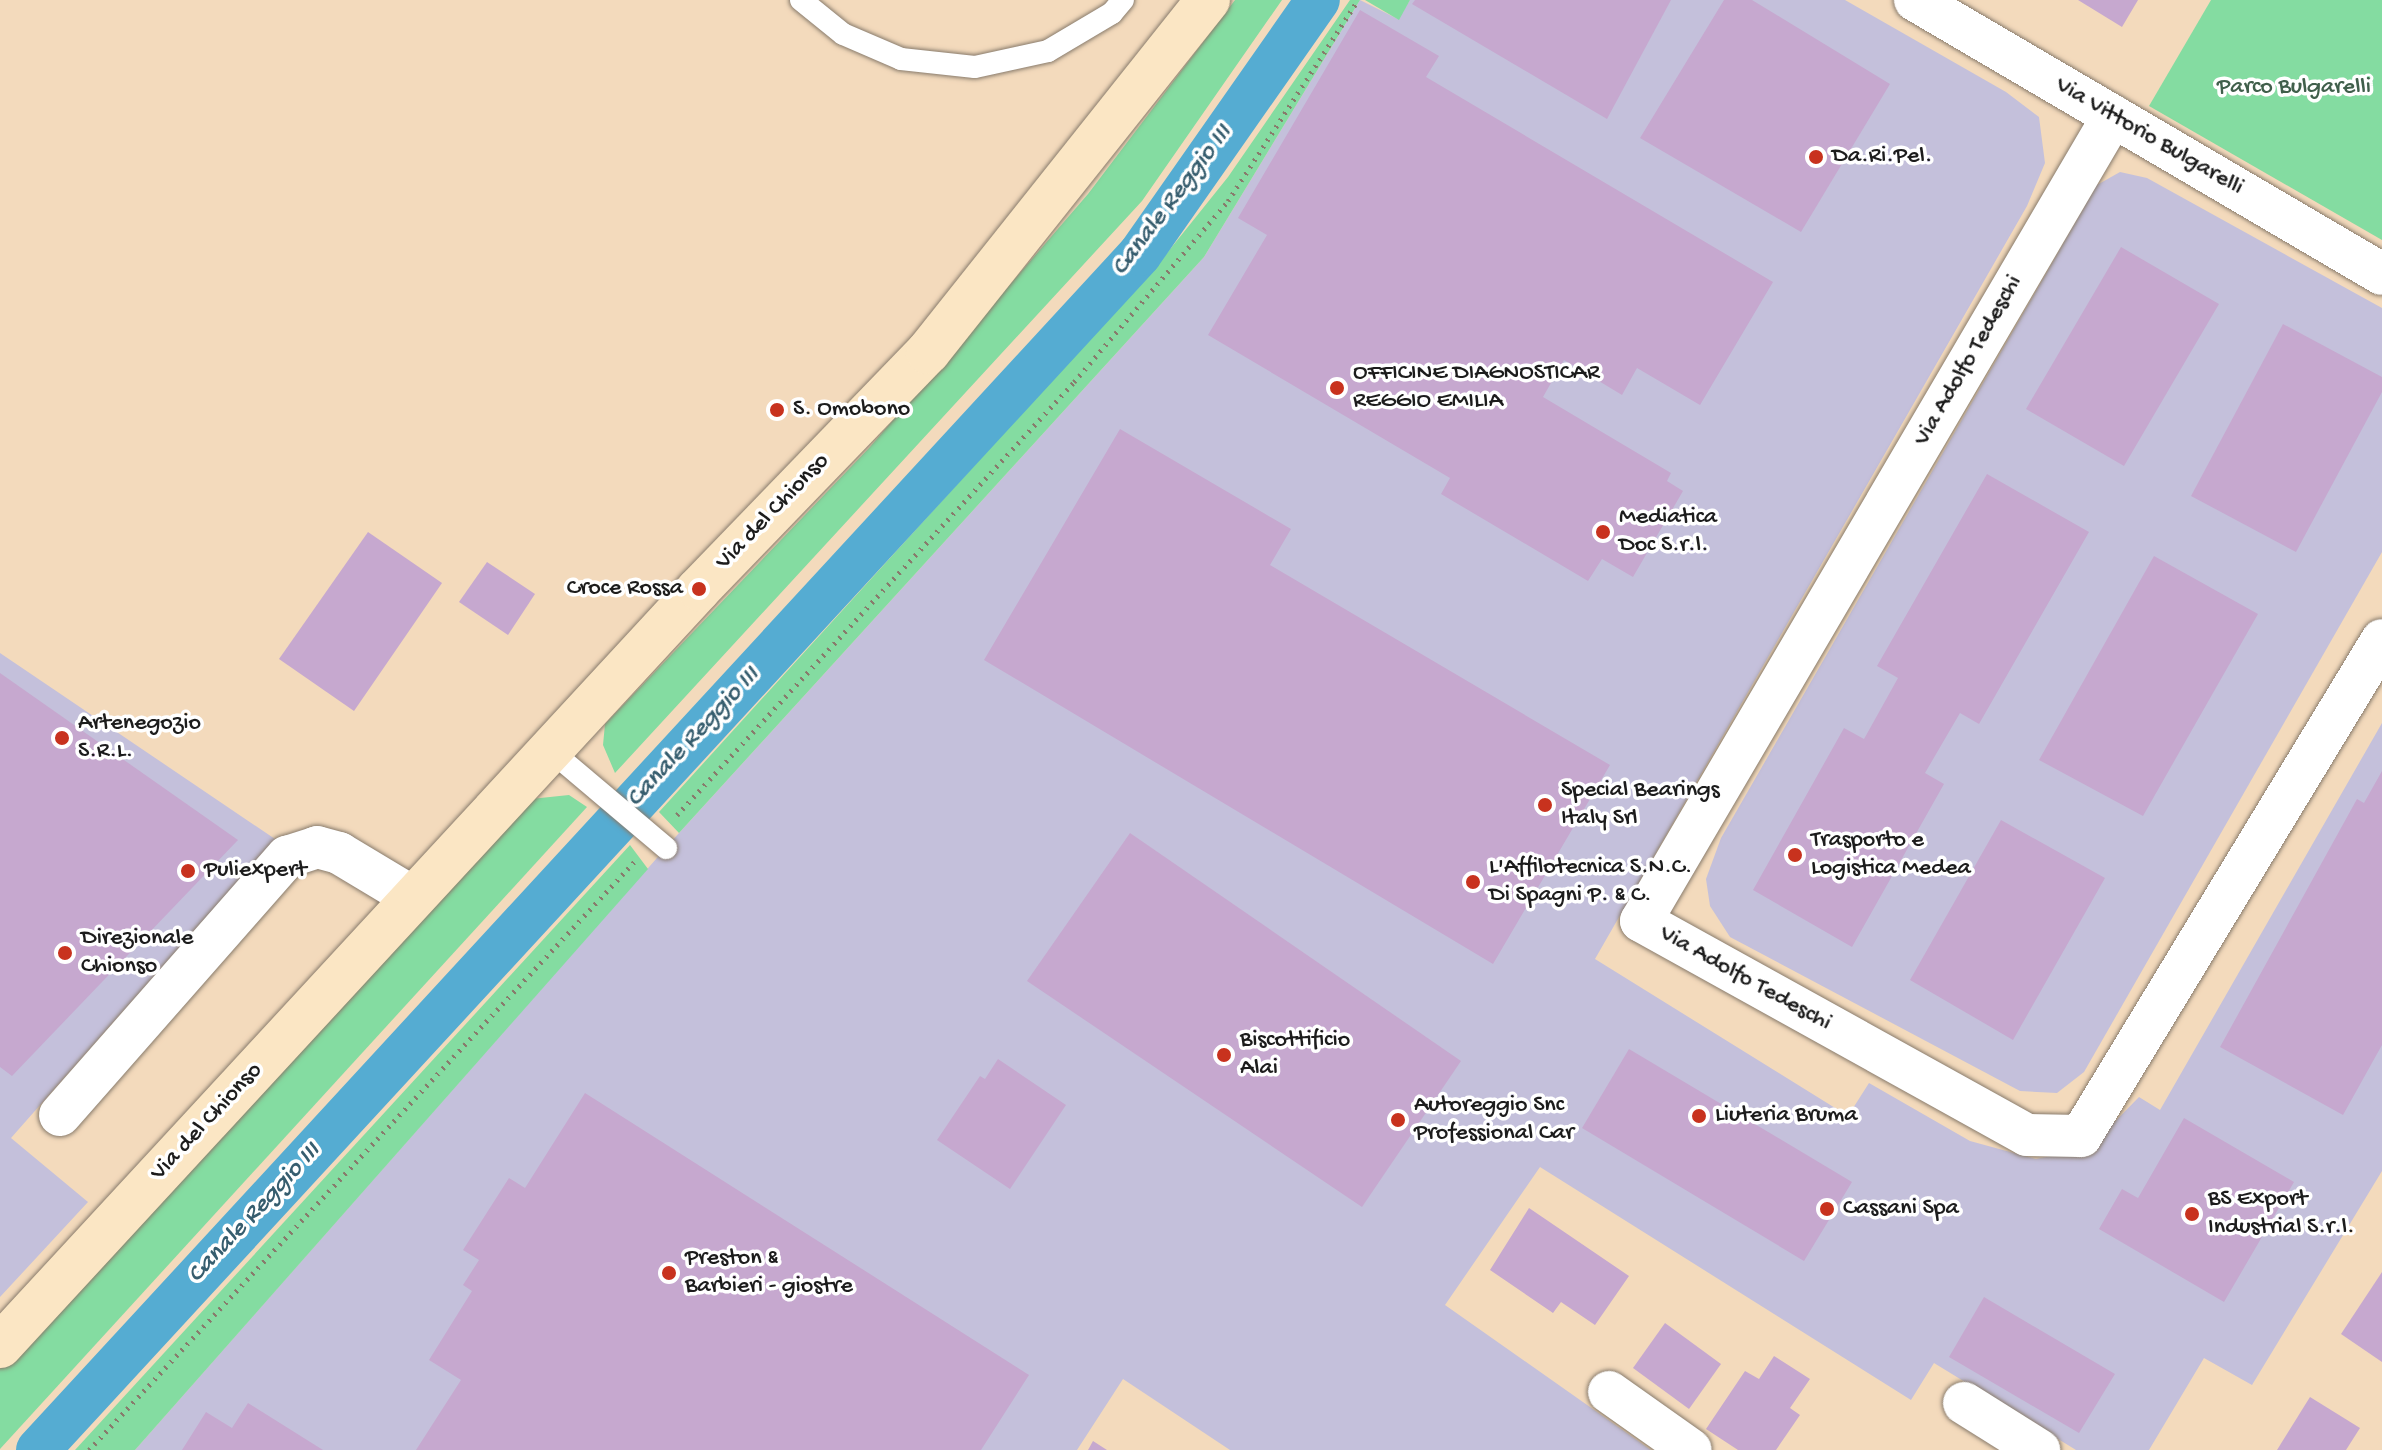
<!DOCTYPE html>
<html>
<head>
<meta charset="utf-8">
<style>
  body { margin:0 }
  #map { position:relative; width:2382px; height:1450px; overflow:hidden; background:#f3dabc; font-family:"Gochi Hand",sans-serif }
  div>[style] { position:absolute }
  .industrial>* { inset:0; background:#c4c0db }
  .green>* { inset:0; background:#84dca1 }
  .canal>* { height:44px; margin:-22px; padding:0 22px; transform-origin:22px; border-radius:22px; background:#55acd2 }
  .building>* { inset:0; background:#c6a8cf }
  .path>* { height:5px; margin-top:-2.5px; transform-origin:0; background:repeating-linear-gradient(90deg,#887b6c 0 2px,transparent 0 8px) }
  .roads { filter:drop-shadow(0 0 2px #887b6c) drop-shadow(0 0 2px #887b6c) }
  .service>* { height:22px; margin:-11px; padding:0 11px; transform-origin:11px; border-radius:11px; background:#fff }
  .minor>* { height:42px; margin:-21px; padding:0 21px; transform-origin:21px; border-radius:21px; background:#fff }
  .secondary>* { height:44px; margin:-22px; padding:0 22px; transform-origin:22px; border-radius:22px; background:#fbe6c4 }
  .dots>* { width:22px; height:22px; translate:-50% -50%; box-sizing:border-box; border:4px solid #fff; border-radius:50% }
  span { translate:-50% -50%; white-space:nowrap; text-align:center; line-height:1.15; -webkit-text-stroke:7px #fff; paint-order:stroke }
  .park-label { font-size:24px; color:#405f4b }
  .street-label { font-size:24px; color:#1c1c1c }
  .poi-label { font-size:24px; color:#1c1c1c }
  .left { translate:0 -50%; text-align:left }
  .right { translate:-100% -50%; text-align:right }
  .water-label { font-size:26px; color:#365d6e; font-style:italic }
</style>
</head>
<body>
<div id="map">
  <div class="industrial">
    <div style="clip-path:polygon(1360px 0,1398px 19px,1410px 0,1845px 0,2006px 92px,2039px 117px,2045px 163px,2027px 206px,1595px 959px,1848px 1116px,1869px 1083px,1970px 1141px,2036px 1159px,2089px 1148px,2139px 1097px,2160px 1110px,2382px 723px,2382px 1171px,2252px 1385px,2204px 1358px,2149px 1450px,2076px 1450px,1934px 1363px,1911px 1400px,1540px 1167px,1445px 1305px,1651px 1450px,1230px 1450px,1123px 1379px,1077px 1450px,135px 1450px,679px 833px,1204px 257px)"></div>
    <div style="clip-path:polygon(2120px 172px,2147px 178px,2382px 308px,2382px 552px,2084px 1072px,2057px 1093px,2020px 1091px,1730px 937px,1710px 906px,1706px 879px,1721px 838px,2097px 185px)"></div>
    <div style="clip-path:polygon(0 653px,275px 839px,11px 1138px,88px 1202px,0 1297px)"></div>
  </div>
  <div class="green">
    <div style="clip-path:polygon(1235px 0,1282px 0,1142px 201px,615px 773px,603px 745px,605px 724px,869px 448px,1088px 194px)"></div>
    <div style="clip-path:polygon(1350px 0,1360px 0,1204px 257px,679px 833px,659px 812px,1163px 258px,1228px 177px)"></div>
    <div style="clip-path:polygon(1365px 0,1410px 0,1399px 20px)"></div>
    <div style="clip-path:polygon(2211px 0,2382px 0,2382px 240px,2149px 106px)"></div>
    <div style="clip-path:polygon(569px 795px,587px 807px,0 1449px,0 1369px,531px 799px)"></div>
    <div style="clip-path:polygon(630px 845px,648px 869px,135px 1450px,75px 1450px)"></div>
  </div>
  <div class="canal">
    <div style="left:38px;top:1450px;width:1626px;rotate:-47.34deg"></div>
    <div style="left:1140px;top:254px;width:310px;rotate:-55deg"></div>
  </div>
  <div class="building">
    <div style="clip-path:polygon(1415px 0,1671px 0,1607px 119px,1412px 4px)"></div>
    <div style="clip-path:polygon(1724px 0,1752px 0,1890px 84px,1801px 232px,1640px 138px)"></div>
    <div style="clip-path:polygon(2078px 0,2138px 0,2122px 27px)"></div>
    <div style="clip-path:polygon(1360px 10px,1439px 56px,1426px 77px,1773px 282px,1700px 405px,1637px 368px,1622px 395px,1564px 360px,1543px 397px,1671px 473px,1667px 481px,1683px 491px,1633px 577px,1602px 559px,1588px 581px,1441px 494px,1450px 478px,1208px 335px,1267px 235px,1238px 218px)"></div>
    <div style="clip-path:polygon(2121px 247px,2219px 304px,2124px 466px,2026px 409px)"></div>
    <div style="clip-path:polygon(2283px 324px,2382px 377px,2382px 392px,2296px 552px,2191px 496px)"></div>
    <div style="clip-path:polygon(1120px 429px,1291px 529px,1270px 565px,1610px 765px,1493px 964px,984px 660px)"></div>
    <div style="clip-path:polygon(1987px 474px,2089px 532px,1979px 724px,1960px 713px,1925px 773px,1944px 784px,1852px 947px,1753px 890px,1844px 728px,1864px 739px,1898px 678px,1877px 666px)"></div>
    <div style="clip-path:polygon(368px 532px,442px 583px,354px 711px,279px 659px)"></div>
    <div style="clip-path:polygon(2154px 556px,2258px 614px,2143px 816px,2039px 760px)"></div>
    <div style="clip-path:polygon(487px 562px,535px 594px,508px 635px,459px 602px)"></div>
    <div style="clip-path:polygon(0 673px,238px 840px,12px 1076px,0 1067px)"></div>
    <div style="clip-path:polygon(2382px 771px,2382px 1045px,2343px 1115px,2220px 1047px,2357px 799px,2364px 803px)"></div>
    <div style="clip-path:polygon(2001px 820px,2105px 878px,2013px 1040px,1910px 980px)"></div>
    <div style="clip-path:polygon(1130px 833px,1461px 1061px,1362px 1207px,1027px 981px)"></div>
    <div style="clip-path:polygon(1629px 1049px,1852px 1182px,1804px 1261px,1582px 1128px)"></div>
    <div style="clip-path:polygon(998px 1059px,1066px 1105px,1010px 1189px,937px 1140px,980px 1076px,985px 1079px)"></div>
    <div style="clip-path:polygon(585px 1093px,1029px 1375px,981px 1450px,416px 1450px,461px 1380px,429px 1360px,472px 1291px,463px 1285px,479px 1260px,463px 1250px,509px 1178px,525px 1188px)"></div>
    <div style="clip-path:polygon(2184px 1118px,2294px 1182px,2224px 1302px,2099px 1229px,2122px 1189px,2138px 1198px)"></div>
    <div style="clip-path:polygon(1529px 1208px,1629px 1276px,1595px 1325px,1561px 1302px,1553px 1313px,1490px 1270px)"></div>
    <div style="clip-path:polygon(2382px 1272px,2382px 1362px,2341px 1334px)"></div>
    <div style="clip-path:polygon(1984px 1297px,2115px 1374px,2079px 1433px,1949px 1357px)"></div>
    <div style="clip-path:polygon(1665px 1323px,1721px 1364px,1689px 1409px,1633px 1368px)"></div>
    <div style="clip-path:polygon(1774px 1356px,1810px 1379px,1790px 1408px,1800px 1415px,1776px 1450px,1738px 1450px,1706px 1429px,1745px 1371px,1759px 1379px)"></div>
    <div style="clip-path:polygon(2310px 1397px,2360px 1428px,2346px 1450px,2277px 1450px)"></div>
    <div style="clip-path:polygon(248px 1403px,323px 1450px,182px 1450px,206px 1412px,232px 1428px)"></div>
    <div style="clip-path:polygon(1093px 1441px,1107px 1450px,1088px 1450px)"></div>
  </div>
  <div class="path">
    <div style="left:677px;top:815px;width:587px;rotate:-47.48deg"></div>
    <div style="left:1074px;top:382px;width:238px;rotate:-49.6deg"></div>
    <div style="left:1228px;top:201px;width:239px;rotate:-57.1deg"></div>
    <div style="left:89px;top:1450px;width:803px;rotate:-47.17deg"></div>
  </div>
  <div class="roads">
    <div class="service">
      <div style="left:801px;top:0;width:54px;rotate:39deg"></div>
      <div style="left:843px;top:34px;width:63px;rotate:23.3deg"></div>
      <div style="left:901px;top:59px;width:74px;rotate:6.2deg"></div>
      <div style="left:975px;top:67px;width:75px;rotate:-12.4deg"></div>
      <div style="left:1048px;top:51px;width:74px;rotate:-30.7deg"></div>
      <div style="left:1112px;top:13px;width:17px;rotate:-50deg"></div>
      <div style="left:550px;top:750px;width:152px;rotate:40.2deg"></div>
    </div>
    <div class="minor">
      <div style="left:1915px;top:0;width:541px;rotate:30.4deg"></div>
      <div style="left:2113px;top:116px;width:933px;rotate:120.38deg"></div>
      <div style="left:1641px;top:921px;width:441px;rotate:29deg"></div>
      <div style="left:2027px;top:1135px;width:54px;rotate:1.1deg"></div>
      <div style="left:2081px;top:1136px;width:580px;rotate:-58.75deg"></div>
      <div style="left:60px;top:1115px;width:344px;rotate:-48.7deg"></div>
      <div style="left:287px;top:857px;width:32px;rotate:-18deg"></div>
      <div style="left:317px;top:847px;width:23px;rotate:15deg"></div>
      <div style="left:339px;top:853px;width:87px;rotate:31deg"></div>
      <div style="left:1609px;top:1392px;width:100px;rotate:35.3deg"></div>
      <div style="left:1964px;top:1403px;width:89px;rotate:32.1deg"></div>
    </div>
    <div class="secondary">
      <div style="left:0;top:1346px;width:1030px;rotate:-47.28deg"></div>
      <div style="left:699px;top:589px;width:330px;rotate:-46deg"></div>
      <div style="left:928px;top:352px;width:450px;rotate:-51.5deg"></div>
    </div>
  </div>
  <div class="dots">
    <div style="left:1816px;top:157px;background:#c8321e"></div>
    <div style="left:1337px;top:388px;background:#c8321e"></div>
    <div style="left:777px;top:410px;background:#c8321e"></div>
    <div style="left:1603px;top:532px;background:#c8321e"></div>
    <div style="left:699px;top:589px;background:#c8321e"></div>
    <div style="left:62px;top:738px;background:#c8321e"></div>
    <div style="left:1545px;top:805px;background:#c8321e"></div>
    <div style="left:1795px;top:855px;background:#c8321e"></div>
    <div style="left:188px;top:871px;background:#c8321e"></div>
    <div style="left:1473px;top:882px;background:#c8321e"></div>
    <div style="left:65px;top:953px;background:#c8321e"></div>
    <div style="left:1224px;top:1055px;background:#c8321e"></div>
    <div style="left:1699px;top:1116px;background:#c8321e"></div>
    <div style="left:1398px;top:1120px;background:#c8321e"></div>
    <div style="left:1827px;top:1209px;background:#c8321e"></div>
    <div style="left:2192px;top:1214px;background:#c8321e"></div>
    <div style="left:669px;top:1273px;background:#c8321e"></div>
  </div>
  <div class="park-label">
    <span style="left:2294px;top:88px">Parco Bulgarelli</span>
  </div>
  <div class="street-label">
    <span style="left:2149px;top:137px;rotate:30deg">Via Vittorio Bulgarelli</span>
    <span style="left:1969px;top:361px;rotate:-60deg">Via Adolfo Tedeschi</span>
    <span style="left:773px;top:512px;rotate:-46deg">Via del Chionso</span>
    <span style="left:1745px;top:979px;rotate:29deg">Via Adolfo Tedeschi</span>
    <span style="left:207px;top:1122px;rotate:-47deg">Via del Chionso</span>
  </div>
  <div class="poi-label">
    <span class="left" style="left:1832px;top:157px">Da.Ri.Pel.</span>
    <span class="left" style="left:1353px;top:388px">OFFICINE DIAGNOSTICAR<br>REGGIO EMILIA</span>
    <span class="left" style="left:793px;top:410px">S. Omobono</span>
    <span class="left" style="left:1619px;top:532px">Mediatica<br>Doc S.r.l.</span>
    <span class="right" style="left:683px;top:589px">Croce Rossa</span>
    <span class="left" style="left:78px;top:738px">Artenegozio<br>S.R.L.</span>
    <span class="left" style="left:1561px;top:805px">Special Bearings<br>Italy Srl</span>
    <span class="left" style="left:1811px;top:855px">Trasporto e<br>Logistica Medea</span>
    <span class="left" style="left:1489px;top:882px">L'Affilotecnica S.N.C.<br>Di Spagni P. &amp; C.</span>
    <span class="left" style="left:204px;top:871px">Puliexpert</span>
    <span class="left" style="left:81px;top:953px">Direzionale<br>Chionso</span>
    <span class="left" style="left:1240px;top:1055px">Biscottificio<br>Alai</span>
    <span class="left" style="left:1414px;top:1120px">Autoreggio Snc<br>Professional Car</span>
    <span class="left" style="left:1715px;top:1116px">Liuteria Bruma</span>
    <span class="left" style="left:2208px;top:1214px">BS Export<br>Industrial S.r.l.</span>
    <span class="left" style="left:1843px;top:1209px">Cassani Spa</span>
    <span class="left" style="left:685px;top:1273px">Preston &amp;<br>Barbieri - giostre</span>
  </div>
  <div class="water-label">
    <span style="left:1173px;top:201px;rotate:-53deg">Canale Reggio III</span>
    <span style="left:694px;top:738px;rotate:-47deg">Canale Reggio III</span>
    <span style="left:255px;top:1214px;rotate:-47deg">Canale Reggio III</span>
  </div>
</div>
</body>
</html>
